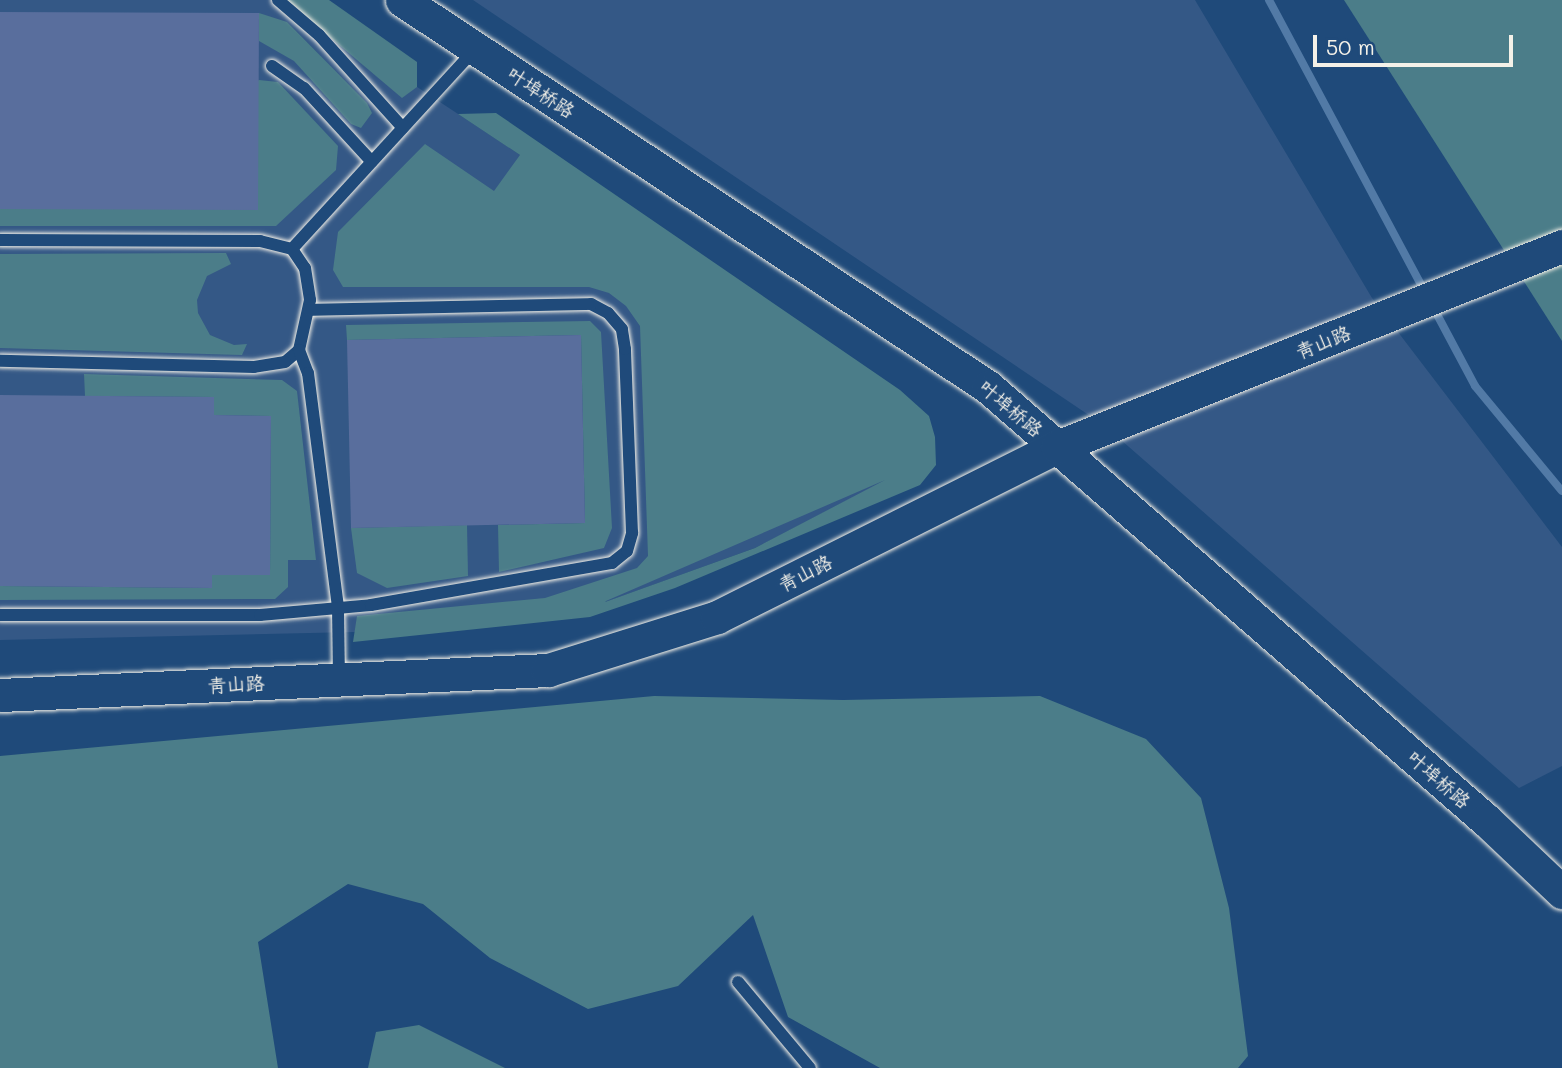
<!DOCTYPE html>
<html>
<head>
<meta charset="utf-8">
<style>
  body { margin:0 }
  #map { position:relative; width:1562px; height:1068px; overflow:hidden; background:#1f4a7a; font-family:Mali,"LXGW WenKai TC",sans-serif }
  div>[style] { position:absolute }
  .built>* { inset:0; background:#345886 }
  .green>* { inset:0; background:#4b7d89 }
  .stream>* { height:8px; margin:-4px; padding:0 4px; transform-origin:4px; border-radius:4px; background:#527aa6 }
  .building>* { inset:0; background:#596e9d }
  .roads { filter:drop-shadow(0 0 2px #f4f1e8) drop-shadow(0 0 2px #f4f1e8) }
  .lane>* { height:12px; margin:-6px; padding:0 6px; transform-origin:6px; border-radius:6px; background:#1f4a7a }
  .secondary>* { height:33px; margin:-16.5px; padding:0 16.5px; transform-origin:16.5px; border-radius:16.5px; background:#1f4a7a }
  span { translate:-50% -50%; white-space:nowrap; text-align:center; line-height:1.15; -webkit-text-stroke:6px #1f4a7a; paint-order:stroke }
  .street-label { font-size:19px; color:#f4f1e8 }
  .scale { position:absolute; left:1313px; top:35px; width:200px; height:32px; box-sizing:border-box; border:4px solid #f4f1e8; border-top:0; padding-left:9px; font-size:21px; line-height:24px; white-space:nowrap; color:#f4f1e8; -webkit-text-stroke:5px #1f4a7a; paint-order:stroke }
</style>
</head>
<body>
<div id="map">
  <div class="built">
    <div style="clip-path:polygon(0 0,304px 0,402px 77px,887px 397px,900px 473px,755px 548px,589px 608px,354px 632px,0 640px)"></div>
    <div style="clip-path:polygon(473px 0,1195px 0,1372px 298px,1562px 547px,1562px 766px,1519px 788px,1105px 426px)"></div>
  </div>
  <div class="green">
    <div style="clip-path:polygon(286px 0,329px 0,417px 62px,417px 87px,402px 98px)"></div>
    <div style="clip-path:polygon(1344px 0,1562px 0,1562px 341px)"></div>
    <div style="clip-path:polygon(259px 13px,287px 22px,367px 103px,372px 113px,361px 128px,351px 124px,294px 61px,259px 41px)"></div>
    <div style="clip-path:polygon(259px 80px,278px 82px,338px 146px,336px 170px,276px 226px,0 226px,0 209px)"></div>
    <div style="clip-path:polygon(evenodd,496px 113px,900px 390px,929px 416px,935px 437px,936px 465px,920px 485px,675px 588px,590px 617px,353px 642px,357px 616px,545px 598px,637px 568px,648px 556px,640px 326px,626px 306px,609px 293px,589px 287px,343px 287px,333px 270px,338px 232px,425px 144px,494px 191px,520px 155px,458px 114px,496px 113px,885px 480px,755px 548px,605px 602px,606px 601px,885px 480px)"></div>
    <div style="clip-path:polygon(226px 253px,231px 264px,207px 276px,197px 300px,198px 313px,210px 335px,234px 345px,247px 344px,242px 355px,0 348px,0 254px)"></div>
    <div style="clip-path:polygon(590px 321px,601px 332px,612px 528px,604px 548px,499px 572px,498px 525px,585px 523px,581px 335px,347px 340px,346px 325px)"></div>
    <div style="clip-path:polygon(84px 374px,282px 380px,297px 391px,316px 560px,288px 560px,288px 587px,275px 599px,0 600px,0 586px,212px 588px,212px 575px,270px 575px,271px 416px,214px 415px,214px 397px,85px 396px)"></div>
    <div style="clip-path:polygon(467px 525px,468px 576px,387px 588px,357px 573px,351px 528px)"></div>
    <div style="clip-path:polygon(654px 696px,843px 700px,1040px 696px,1146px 739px,1201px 798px,1229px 908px,1248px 1056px,1238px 1068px,880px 1068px,788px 1017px,753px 915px,678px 986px,588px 1009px,490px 958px,423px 904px,348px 884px,258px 942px,278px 1068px,0 1068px,0 756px)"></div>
    <div style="clip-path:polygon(419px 1025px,505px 1068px,368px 1068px,376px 1032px)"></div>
  </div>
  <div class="stream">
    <div style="left:1269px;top:0;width:333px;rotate:61.9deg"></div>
    <div style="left:1432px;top:305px;width:92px;rotate:62deg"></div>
    <div style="left:1475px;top:386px;width:136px;rotate:50.4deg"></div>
  </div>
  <div class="building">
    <div style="clip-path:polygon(0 12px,259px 13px,258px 210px,0 209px)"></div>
    <div style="clip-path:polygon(581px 335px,585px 523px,351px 528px,347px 340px)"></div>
    <div style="clip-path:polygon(0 395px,214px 397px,214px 415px,271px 416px,270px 575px,212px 575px,212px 588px,0 586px)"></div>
  </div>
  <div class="roads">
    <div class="lane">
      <div style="left:278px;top:0;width:54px;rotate:40.5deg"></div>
      <div style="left:319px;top:35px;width:125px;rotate:47.9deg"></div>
      <div style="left:272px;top:66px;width:39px;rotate:35deg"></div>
      <div style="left:304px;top:88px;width:100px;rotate:47.4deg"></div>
      <div style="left:0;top:240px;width:260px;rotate:0.2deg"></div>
      <div style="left:260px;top:241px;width:33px;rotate:14deg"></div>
      <div style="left:292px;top:249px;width:23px;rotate:56deg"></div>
      <div style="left:305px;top:268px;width:32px;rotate:81deg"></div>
      <div style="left:310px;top:300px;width:51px;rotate:102.4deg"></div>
      <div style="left:299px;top:350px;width:18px;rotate:139deg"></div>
      <div style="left:285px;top:362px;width:31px;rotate:171deg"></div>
      <div style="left:254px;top:367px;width:254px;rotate:-178.6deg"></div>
      <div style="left:292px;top:249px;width:271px;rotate:-47.5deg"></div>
      <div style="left:299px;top:350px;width:25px;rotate:69deg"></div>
      <div style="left:308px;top:373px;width:237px;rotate:82.7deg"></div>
      <div style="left:338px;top:608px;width:70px;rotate:89.2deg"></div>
      <div style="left:0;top:615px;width:260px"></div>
      <div style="left:260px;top:615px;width:111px;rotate:-5.1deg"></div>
      <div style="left:371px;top:605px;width:245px;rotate:-9.9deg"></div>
      <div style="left:612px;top:563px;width:19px;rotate:-39deg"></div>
      <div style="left:627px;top:551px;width:19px;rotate:-74deg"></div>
      <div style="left:632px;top:533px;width:184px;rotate:-92.2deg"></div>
      <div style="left:625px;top:349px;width:20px;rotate:-99deg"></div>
      <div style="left:622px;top:329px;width:21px;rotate:-131deg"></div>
      <div style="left:608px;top:313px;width:19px;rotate:-152deg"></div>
      <div style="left:591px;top:304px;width:282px;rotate:178.8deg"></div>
      <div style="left:738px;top:982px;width:112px;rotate:50.1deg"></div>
    </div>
    <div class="secondary">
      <div style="left:402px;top:0;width:702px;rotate:33.44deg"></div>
      <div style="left:988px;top:387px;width:660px;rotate:41.01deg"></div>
      <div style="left:1486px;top:820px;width:105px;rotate:43.5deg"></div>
      <div style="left:0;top:695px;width:549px;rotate:-2.61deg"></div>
      <div style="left:548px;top:670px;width:177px;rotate:-17.4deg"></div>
      <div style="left:717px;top:617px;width:380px;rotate:-26.6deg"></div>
      <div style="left:1057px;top:447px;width:544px;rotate:-21.7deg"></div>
    </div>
  </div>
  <div class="street-label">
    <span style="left:541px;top:92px;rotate:33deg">叶埠桥路</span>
    <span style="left:1323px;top:342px;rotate:-22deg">青山路</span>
    <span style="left:1011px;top:408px;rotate:40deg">叶埠桥路</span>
    <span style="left:805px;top:573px;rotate:-27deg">青山路</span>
    <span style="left:236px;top:684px;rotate:-3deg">青山路</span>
    <span style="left:1439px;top:779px;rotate:41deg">叶埠桥路</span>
  </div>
  <div class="scale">50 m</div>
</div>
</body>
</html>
